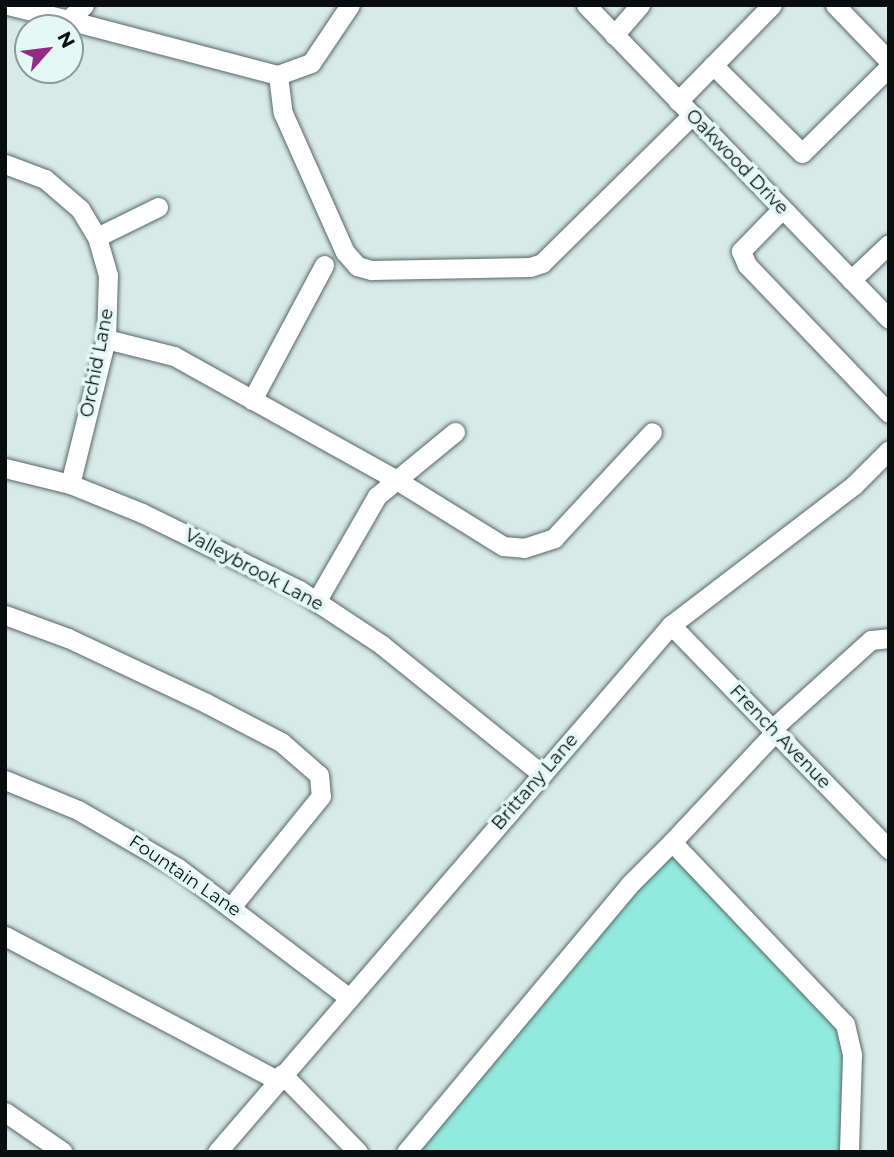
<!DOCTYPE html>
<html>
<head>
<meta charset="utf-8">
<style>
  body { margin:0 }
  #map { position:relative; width:894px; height:1157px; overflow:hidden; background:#d7eae7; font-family:Montserrat,sans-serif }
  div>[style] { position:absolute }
  .green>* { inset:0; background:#92eade }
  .roads { filter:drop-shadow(0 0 2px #576765) drop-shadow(0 0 2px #576765) }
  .minor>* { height:19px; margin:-9.5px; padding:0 9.5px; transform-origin:9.5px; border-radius:9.5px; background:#fff }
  span { translate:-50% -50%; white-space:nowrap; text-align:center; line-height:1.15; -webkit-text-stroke:7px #e4f8f5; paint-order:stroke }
  .street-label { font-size:18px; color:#070e0d }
  .frame { position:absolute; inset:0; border:7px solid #070e0d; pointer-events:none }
  .north { position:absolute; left:14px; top:14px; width:70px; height:70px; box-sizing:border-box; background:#e4f8f5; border:2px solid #8c9a98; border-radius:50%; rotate:62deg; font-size:19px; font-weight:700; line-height:28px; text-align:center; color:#070e0d }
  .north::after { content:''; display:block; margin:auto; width:24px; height:32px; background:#982887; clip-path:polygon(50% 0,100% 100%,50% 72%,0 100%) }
</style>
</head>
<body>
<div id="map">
  <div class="green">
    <div style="clip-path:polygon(669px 839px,853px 1029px,850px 1152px,410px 1152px)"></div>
  </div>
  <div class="roads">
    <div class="minor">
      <div style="left:8px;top:5px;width:62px;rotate:14deg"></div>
      <div style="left:68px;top:20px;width:22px;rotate:-43deg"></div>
      <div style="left:586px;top:5px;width:436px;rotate:46deg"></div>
      <div style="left:835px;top:5px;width:78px;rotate:46deg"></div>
      <div style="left:68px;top:20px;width:217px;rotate:14.7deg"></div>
      <div style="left:278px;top:75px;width:35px;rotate:-20deg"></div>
      <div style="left:311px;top:63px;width:70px;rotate:-56.1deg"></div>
      <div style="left:614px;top:35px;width:40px;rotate:-49deg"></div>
      <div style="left:713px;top:65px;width:125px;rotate:44.7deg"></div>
      <div style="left:802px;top:153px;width:122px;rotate:-44.7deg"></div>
      <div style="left:278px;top:75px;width:38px;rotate:83deg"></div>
      <div style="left:283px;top:113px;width:152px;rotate:66deg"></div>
      <div style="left:345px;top:252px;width:18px;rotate:49deg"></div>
      <div style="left:357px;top:266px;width:15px;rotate:16deg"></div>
      <div style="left:371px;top:270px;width:159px;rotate:-1.1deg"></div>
      <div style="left:530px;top:267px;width:13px;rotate:-18deg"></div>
      <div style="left:542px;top:263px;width:211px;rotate:-44.6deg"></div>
      <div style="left:678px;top:101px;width:134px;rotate:-45.6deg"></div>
      <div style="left:5px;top:164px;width:43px;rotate:20.6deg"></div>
      <div style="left:45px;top:179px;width:46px;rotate:40.6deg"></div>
      <div style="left:80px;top:209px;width:33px;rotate:59deg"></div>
      <div style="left:97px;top:237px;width:40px;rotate:74deg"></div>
      <div style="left:108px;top:275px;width:64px;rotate:91.8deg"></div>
      <div style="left:106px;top:339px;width:149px;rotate:103.9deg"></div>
      <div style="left:782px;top:209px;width:59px;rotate:134.3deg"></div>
      <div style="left:741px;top:251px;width:15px;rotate:67deg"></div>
      <div style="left:747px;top:265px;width:205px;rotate:46.2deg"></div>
      <div style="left:97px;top:237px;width:68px;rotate:-26.2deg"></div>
      <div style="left:851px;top:280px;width:52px;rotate:-43.5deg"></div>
      <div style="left:106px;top:339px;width:70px;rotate:14deg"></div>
      <div style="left:174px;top:356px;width:253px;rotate:29.1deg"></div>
      <div style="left:395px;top:479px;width:127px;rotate:31.8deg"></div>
      <div style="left:503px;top:546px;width:21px;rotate:5deg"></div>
      <div style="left:524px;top:548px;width:32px;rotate:-18deg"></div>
      <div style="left:554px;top:538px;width:144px;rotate:-47.2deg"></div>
      <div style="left:252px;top:400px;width:153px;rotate:-61.9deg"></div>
      <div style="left:5px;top:468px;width:67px;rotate:13.8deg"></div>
      <div style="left:70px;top:484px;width:78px;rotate:21.9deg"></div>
      <div style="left:142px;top:513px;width:175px;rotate:26.1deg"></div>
      <div style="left:299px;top:590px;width:100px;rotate:33.5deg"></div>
      <div style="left:382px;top:645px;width:206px;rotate:38.9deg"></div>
      <div style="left:316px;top:602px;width:122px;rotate:-60.1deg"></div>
      <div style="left:377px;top:496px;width:101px;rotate:-39.4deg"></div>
      <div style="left:5px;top:615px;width:67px;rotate:20.1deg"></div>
      <div style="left:68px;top:638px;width:153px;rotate:25.2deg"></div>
      <div style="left:206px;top:703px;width:85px;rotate:27.5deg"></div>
      <div style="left:281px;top:742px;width:50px;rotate:41deg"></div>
      <div style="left:319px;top:775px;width:21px;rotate:85deg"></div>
      <div style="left:321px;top:796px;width:141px;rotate:129deg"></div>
      <div style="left:671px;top:625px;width:313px;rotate:45.8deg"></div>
      <div style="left:772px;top:729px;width:133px;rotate:-42deg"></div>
      <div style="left:871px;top:640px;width:18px;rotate:-6deg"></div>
      <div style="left:775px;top:732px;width:151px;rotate:133.1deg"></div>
      <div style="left:672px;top:842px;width:251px;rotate:46.5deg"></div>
      <div style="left:845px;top:1024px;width:32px;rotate:77deg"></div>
      <div style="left:852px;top:1055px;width:97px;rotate:91.8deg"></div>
      <div style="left:5px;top:780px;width:79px;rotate:22.3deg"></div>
      <div style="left:78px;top:810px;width:116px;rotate:30.1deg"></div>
      <div style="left:178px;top:868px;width:213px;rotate:37.2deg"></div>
      <div style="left:5px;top:936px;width:308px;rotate:27.9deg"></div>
      <div style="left:282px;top:1074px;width:109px;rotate:45.7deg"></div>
      <div style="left:5px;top:1112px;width:70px;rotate:34.6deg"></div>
      <div style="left:217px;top:1152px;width:696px;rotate:-49.26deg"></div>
      <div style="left:671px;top:625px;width:230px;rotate:-37.4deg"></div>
      <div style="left:854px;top:485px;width:49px;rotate:-45deg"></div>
      <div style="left:406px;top:1152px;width:348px;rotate:-50.1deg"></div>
      <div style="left:629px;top:885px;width:61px;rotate:-45deg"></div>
    </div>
  </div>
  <div class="street-label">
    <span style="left:737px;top:162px;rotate:46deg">Oakwood Drive</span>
    <span style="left:97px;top:363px;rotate:-79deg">Orchid Lane</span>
    <span style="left:254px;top:570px;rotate:28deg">Valleybrook Lane</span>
    <span style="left:780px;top:737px;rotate:46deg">French Avenue</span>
    <span style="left:535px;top:782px;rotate:-49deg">Brittany Lane</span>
    <span style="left:185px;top:876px;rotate:34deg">Fountain Lane</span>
  </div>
  <div class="frame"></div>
  <div class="north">N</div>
</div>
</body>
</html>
